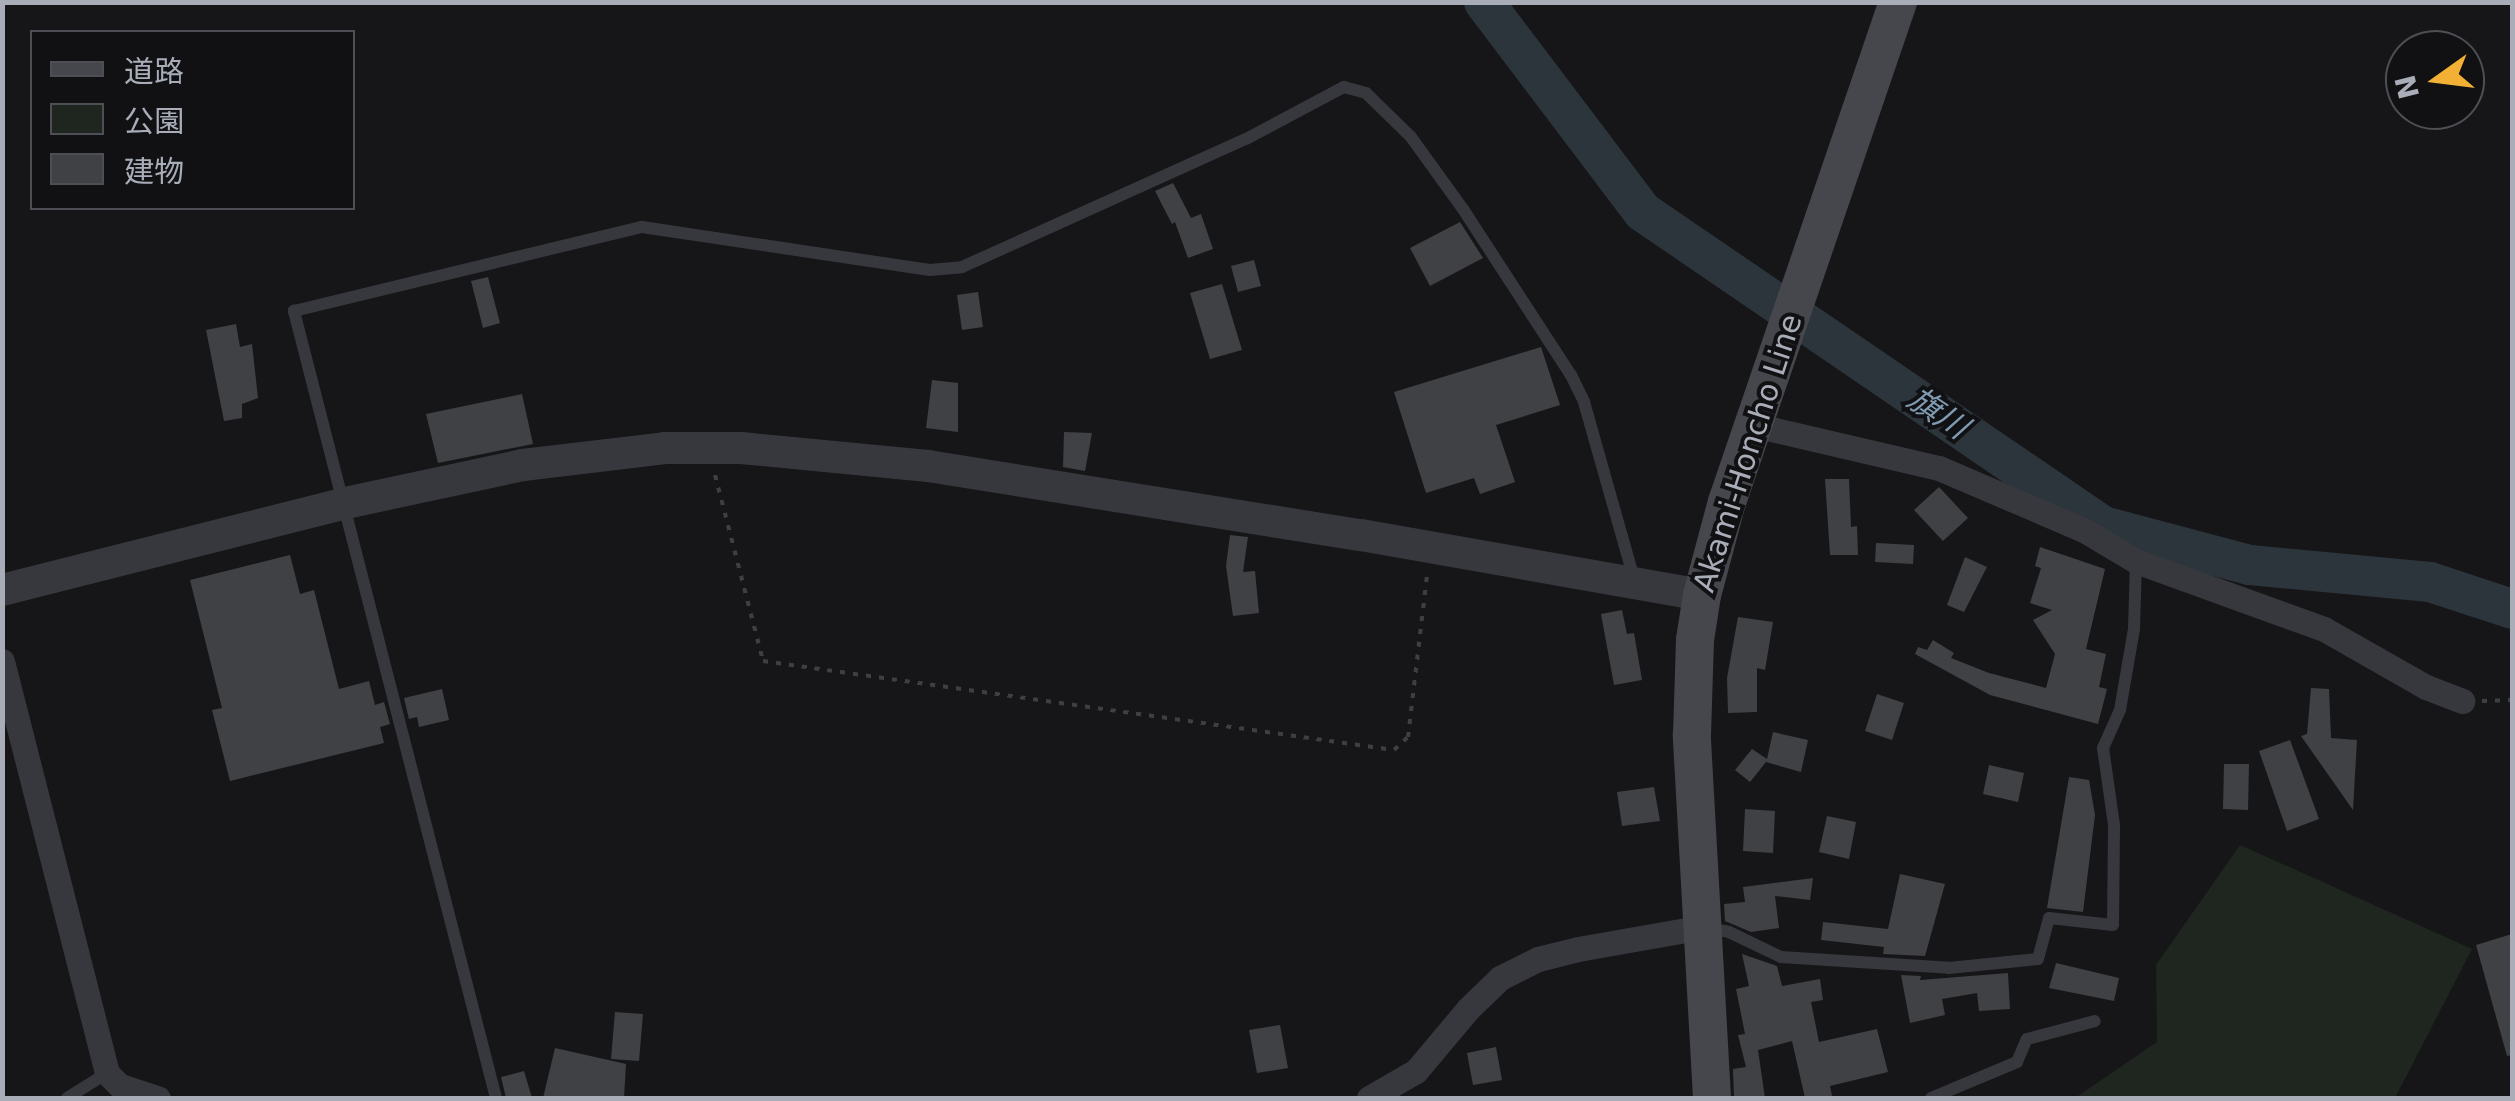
<!DOCTYPE html>
<html>
<head>
<meta charset="utf-8">
<style>
  body { margin:0 }
  #map { position:relative; width:2515px; height:1101px; overflow:hidden; background:#161618; font-family:"DejaVu Sans","Noto Sans JP",sans-serif }
  div>[style] { position:absolute }
  .green>* { inset:0; background:#1e261f }
  .river>* { height:40px; margin:-20px; padding:0 20px; transform-origin:20px; border-radius:20px; background:#2c353c }
  .building>* { inset:0; background:#404145 }
  .path>* { height:4px; margin-top:-2px; transform-origin:0; background:repeating-linear-gradient(90deg,#3d3f44 0 5px,transparent 0 13px) }
  .service>* { height:12px; margin:-6px; padding:0 6px; transform-origin:6px; border-radius:6px; background:#37383d }
  .minor>* { height:25px; margin:-12.5px; padding:0 12.5px; transform-origin:12.5px; border-radius:12.5px; background:#37383d }
  .tertiary>* { height:32px; margin:-16px; padding:0 16px; transform-origin:16px; border-radius:16px; background:#37383d }
  .secondary>* { height:38px; margin:-19px; padding:0 19px; transform-origin:19px; border-radius:19px; background:#45474d }
  span { translate:-50% -50%; white-space:nowrap; text-align:center; line-height:1.15; -webkit-text-stroke:8px #111113; paint-order:stroke }
  .street-label { font-size:30px; color:#a8adb8 }
  .water-label { font-size:32px; color:#7f9bb3; font-style:italic }
  .frame { position:absolute; inset:0; border:5px solid #a8adb8; pointer-events:none }
  .legend { position:absolute; left:30px; top:30px; width:325px; height:180px; box-sizing:border-box; background:#111113; border:2px solid #4d4f55; margin:0; padding:12px 18px; list-style:none; font-size:30px; color:#a8adb8 }
  .legend li { display:flex; align-items:center; gap:20px; height:50px }
  .legend b { width:50px; border:2px solid #4d4f55 }
  .north { position:absolute; left:2385px; top:30px; width:100px; height:100px; box-sizing:border-box; background:#111113; border:2px solid #4d4f55; border-radius:50%; rotate:256deg; font-size:28px; font-weight:700; line-height:40px; text-align:center; color:#a8adb8 }
  .north::after { content:''; display:block; margin:auto; width:35px; height:45px; background:#f2b134; clip-path:polygon(50% 0,100% 100%,50% 72%,0 100%) }
</style>
</head>
<body>
<div id="map">
  <div class="green">
    <div style="clip-path:polygon(2240px 845px,2472px 949px,2395px 1098px,2075px 1098px,2157px 1042px,2156px 965px)"></div>
  </div>
  <div class="river">
    <div style="left:1484px;top:2px;width:263px;rotate:52.9deg"></div>
    <div style="left:1643px;top:212px;width:557px;rotate:34.32deg"></div>
    <div style="left:2103px;top:526px;width:152px;rotate:14.9deg"></div>
    <div style="left:2250px;top:565px;width:181px;rotate:5.4deg"></div>
    <div style="left:2430px;top:582px;width:86px;rotate:18.2deg"></div>
  </div>
  <div class="building">
    <div style="clip-path:polygon(1173px 183px,1191px 218px,1201px 214px,1213px 249px,1188px 258px,1175px 222px,1172px 224px,1155px 191px)"></div>
    <div style="clip-path:polygon(1460px 222px,1483px 258px,1430px 286px,1410px 248px)"></div>
    <div style="clip-path:polygon(1254px 260px,1261px 286px,1238px 292px,1231px 266px)"></div>
    <div style="clip-path:polygon(488px 277px,500px 323px,483px 328px,471px 281px)"></div>
    <div style="clip-path:polygon(1222px 284px,1242px 350px,1210px 359px,1190px 293px)"></div>
    <div style="clip-path:polygon(978px 292px,983px 327px,962px 330px,957px 295px)"></div>
    <div style="clip-path:polygon(236px 324px,240px 347px,252px 344px,258px 398px,242px 404px,242px 418px,224px 421px,206px 330px)"></div>
    <div style="clip-path:polygon(1541px 347px,1560px 405px,1496px 425px,1515px 482px,1480px 494px,1474px 478px,1426px 493px,1394px 392px)"></div>
    <div style="clip-path:polygon(932px 380px,958px 383px,958px 432px,926px 428px)"></div>
    <div style="clip-path:polygon(522px 394px,533px 444px,438px 463px,426px 414px)"></div>
    <div style="clip-path:polygon(1064px 432px,1092px 433px,1085px 471px,1063px 467px)"></div>
    <div style="clip-path:polygon(1825px 479px,1849px 479px,1851px 527px,1857px 526px,1858px 555px,1830px 555px)"></div>
    <div style="clip-path:polygon(1939px 487px,1968px 518px,1943px 541px,1914px 510px)"></div>
    <div style="clip-path:polygon(1230px 535px,1248px 537px,1243px 572px,1255px 571px,1259px 613px,1233px 616px,1226px 566px)"></div>
    <div style="clip-path:polygon(1876px 543px,1914px 545px,1913px 564px,1875px 562px)"></div>
    <div style="clip-path:polygon(2040px 547px,2105px 569px,2086px 649px,2106px 654px,2099px 687px,2107px 689px,2098px 724px,1990px 695px,1915px 654px,1918px 647px,1927px 650px,1933px 640px,1954px 653px,1951px 658px,1989px 673px,2046px 688px,2055px 654px,2033px 620px,2052px 610px,2030px 603px,2041px 568px,2035px 566px)"></div>
    <div style="clip-path:polygon(290px 555px,300px 594px,314px 590px,339px 689px,369px 681px,375px 705px,384px 702px,390px 724px,380px 727px,384px 743px,230px 781px,212px 710px,222px 708px,190px 580px)"></div>
    <div style="clip-path:polygon(1965px 557px,1987px 567px,1964px 612px,1947px 605px)"></div>
    <div style="clip-path:polygon(1622px 610px,1627px 634px,1634px 633px,1642px 680px,1614px 685px,1601px 614px)"></div>
    <div style="clip-path:polygon(1738px 617px,1773px 622px,1765px 670px,1757px 668px,1757px 712px,1728px 713px,1727px 678px)"></div>
    <div style="clip-path:polygon(2311px 688px,2329px 689px,2331px 738px,2357px 740px,2353px 810px,2301px 736px,2307px 734px)"></div>
    <div style="clip-path:polygon(442px 689px,449px 720px,419px 727px,417px 717px,409px 719px,404px 698px)"></div>
    <div style="clip-path:polygon(1877px 694px,1904px 703px,1892px 740px,1865px 731px)"></div>
    <div style="clip-path:polygon(1773px 732px,1808px 740px,1801px 772px,1766px 762px,1750px 782px,1735px 770px,1752px 749px,1767px 759px)"></div>
    <div style="clip-path:polygon(2290px 740px,2319px 819px,2287px 831px,2259px 751px)"></div>
    <div style="clip-path:polygon(2224px 764px,2249px 764px,2248px 810px,2223px 809px)"></div>
    <div style="clip-path:polygon(1989px 765px,2024px 773px,2018px 802px,1983px 794px)"></div>
    <div style="clip-path:polygon(2069px 777px,2089px 780px,2095px 815px,2083px 912px,2047px 908px)"></div>
    <div style="clip-path:polygon(1654px 787px,1660px 821px,1622px 826px,1617px 792px)"></div>
    <div style="clip-path:polygon(1745px 809px,1775px 811px,1773px 853px,1743px 851px)"></div>
    <div style="clip-path:polygon(1827px 816px,1856px 822px,1849px 859px,1819px 852px)"></div>
    <div style="clip-path:polygon(1900px 874px,1945px 884px,1925px 956px,1883px 954px,1884px 947px,1821px 940px,1823px 922px,1888px 929px)"></div>
    <div style="clip-path:polygon(1813px 878px,1810px 900px,1775px 896px,1779px 928px,1751px 932px,1725px 921px,1724px 904px,1745px 902px,1743px 887px)"></div>
    <div style="clip-path:polygon(2512px 934px,2512px 1055px,2507px 1056px,2476px 945px)"></div>
    <div style="clip-path:polygon(1742px 954px,1777px 966px,1782px 986px,1820px 979px,1823px 1000px,1811px 1002px,1819px 1042px,1877px 1029px,1888px 1072px,1830px 1086px,1832px 1096px,1805px 1098px,1792px 1041px,1758px 1050px,1765px 1098px,1734px 1098px,1733px 1069px,1746px 1067px,1738px 1035px,1745px 1034px,1736px 989px,1749px 986px)"></div>
    <div style="clip-path:polygon(2056px 963px,2119px 978px,2114px 1001px,2049px 988px)"></div>
    <div style="clip-path:polygon(2008px 973px,2010px 1009px,1979px 1011px,1977px 993px,1942px 999px,1945px 1015px,1910px 1023px,1901px 975px,1921px 976px,1920px 980px)"></div>
    <div style="clip-path:polygon(615px 1012px,643px 1014px,639px 1061px,611px 1059px)"></div>
    <div style="clip-path:polygon(1280px 1025px,1288px 1068px,1257px 1073px,1249px 1030px)"></div>
    <div style="clip-path:polygon(1496px 1047px,1502px 1080px,1473px 1085px,1467px 1053px)"></div>
    <div style="clip-path:polygon(555px 1048px,626px 1064px,624px 1098px,543px 1098px)"></div>
    <div style="clip-path:polygon(524px 1071px,532px 1098px,506px 1098px,501px 1077px)"></div>
  </div>
  <div class="path">
    <div style="left:715px;top:475px;width:192px;rotate:75.5deg"></div>
    <div style="left:763px;top:661px;width:637px;rotate:8.03deg"></div>
    <div style="left:1394px;top:750px;width:19px;rotate:-43deg"></div>
    <div style="left:1408px;top:737px;width:162px;rotate:-83.3deg"></div>
    <div style="left:2482px;top:701px;width:30px;rotate:-2deg"></div>
  </div>
  <div class="service">
    <div style="left:1705px;top:928px;width:24px;rotate:9deg"></div>
    <div style="left:1729px;top:932px;width:58px;rotate:25.7deg"></div>
    <div style="left:1781px;top:957px;width:168px;rotate:3.7deg"></div>
    <div style="left:1949px;top:968px;width:89px;rotate:-5.8deg"></div>
    <div style="left:2038px;top:959px;width:42px;rotate:-75deg"></div>
    <div style="left:2049px;top:918px;width:64px;rotate:6.2deg"></div>
    <div style="left:2113px;top:925px;width:100px;rotate:-89.4deg"></div>
    <div style="left:2114px;top:825px;width:78px;rotate:-98.1deg"></div>
    <div style="left:2103px;top:748px;width:42px;rotate:-65.9deg"></div>
    <div style="left:2120px;top:710px;width:82px;rotate:-80.2deg"></div>
    <div style="left:2134px;top:629px;width:68px;rotate:-88.3deg"></div>
    <div style="left:67px;top:1098px;width:47px;rotate:-32deg"></div>
    <div style="left:496px;top:1098px;width:813px;rotate:-104.4deg"></div>
    <div style="left:294px;top:311px;width:358px;rotate:-13.6deg"></div>
    <div style="left:642px;top:227px;width:291px;rotate:8.5deg"></div>
    <div style="left:930px;top:270px;width:32px;rotate:-5deg"></div>
    <div style="left:962px;top:267px;width:312px;rotate:-24.3deg"></div>
    <div style="left:1246px;top:139px;width:111px;rotate:-28deg"></div>
    <div style="left:1344px;top:87px;width:23px;rotate:15deg"></div>
    <div style="left:1366px;top:93px;width:63px;rotate:44.4deg"></div>
    <div style="left:1411px;top:137px;width:89px;rotate:54.2deg"></div>
    <div style="left:1463px;top:209px;width:198px;rotate:57deg"></div>
    <div style="left:1571px;top:375px;width:30px;rotate:64deg"></div>
    <div style="left:1584px;top:402px;width:184px;rotate:74.2deg"></div>
    <div style="left:1931px;top:1098px;width:93px;rotate:-22.7deg"></div>
    <div style="left:2017px;top:1062px;width:25px;rotate:-67deg"></div>
    <div style="left:2027px;top:1039px;width:70px;rotate:-14.8deg"></div>
  </div>
  <div class="minor">
    <div style="left:1754px;top:425px;width:190px;rotate:13.1deg"></div>
    <div style="left:1939px;top:468px;width:158px;rotate:23.2deg"></div>
    <div style="left:2084px;top:530px;width:61px;rotate:30.8deg"></div>
    <div style="left:2136px;top:561px;width:200px;rotate:19.9deg"></div>
    <div style="left:2324px;top:629px;width:117px;rotate:29.6deg"></div>
    <div style="left:2426px;top:687px;width:39px;rotate:21deg"></div>
    <div style="left:2px;top:661px;width:425px;rotate:75.7deg"></div>
    <div style="left:107px;top:1073px;width:18px;rotate:45deg"></div>
    <div style="left:120px;top:1086px;width:40px;rotate:18deg"></div>
    <div style="left:1369px;top:1098px;width:54px;rotate:-29.9deg"></div>
    <div style="left:1416px;top:1071px;width:81px;rotate:-50deg"></div>
    <div style="left:1468px;top:1009px;width:45px;rotate:-44.1deg"></div>
    <div style="left:1500px;top:978px;width:42px;rotate:-26.6deg"></div>
    <div style="left:1538px;top:959px;width:41px;rotate:-14deg"></div>
    <div style="left:1578px;top:949px;width:127px;rotate:-10deg"></div>
  </div>
  <div class="tertiary">
    <div style="left:2px;top:590px;width:350px;rotate:-14.2deg"></div>
    <div style="left:341px;top:504px;width:186px;rotate:-12.1deg"></div>
    <div style="left:523px;top:465px;width:143px;rotate:-6.8deg"></div>
    <div style="left:665px;top:448px;width:76px"></div>
    <div style="left:741px;top:448px;width:188px;rotate:5.5deg"></div>
    <div style="left:928px;top:466px;width:438px;rotate:9.1deg"></div>
    <div style="left:1361px;top:535px;width:346px;rotate:10deg"></div>
  </div>
  <div class="secondary">
    <div style="left:1712px;top:1098px;width:364px;rotate:-93.2deg"></div>
    <div style="left:1692px;top:735px;width:95px;rotate:-88.2deg"></div>
    <div style="left:1695px;top:640px;width:46px;rotate:-81.2deg"></div>
    <div style="left:1702px;top:595px;width:96px;rotate:-75deg"></div>
    <div style="left:1727px;top:502px;width:528px;rotate:-71.12deg"></div>
  </div>
  <div class="street-label">
    <span style="left:1748px;top:453px;rotate:-72deg">Akami-Honcho Line</span>
  </div>
  <div class="water-label">
    <span style="left:1938px;top:413px;rotate:34deg">旗川</span>
  </div>
  <div class="frame"></div>
  <ul class="legend">
  <li><b style="height:12px;background:#45474d"></b>道路</li>
  <li><b style="height:28px;background:#1e261f"></b>公園</li>
  <li><b style="height:28px;background:#404145"></b>建物</li>
  </ul>
  <div class="north">N</div>
</div>
</body>
</html>
